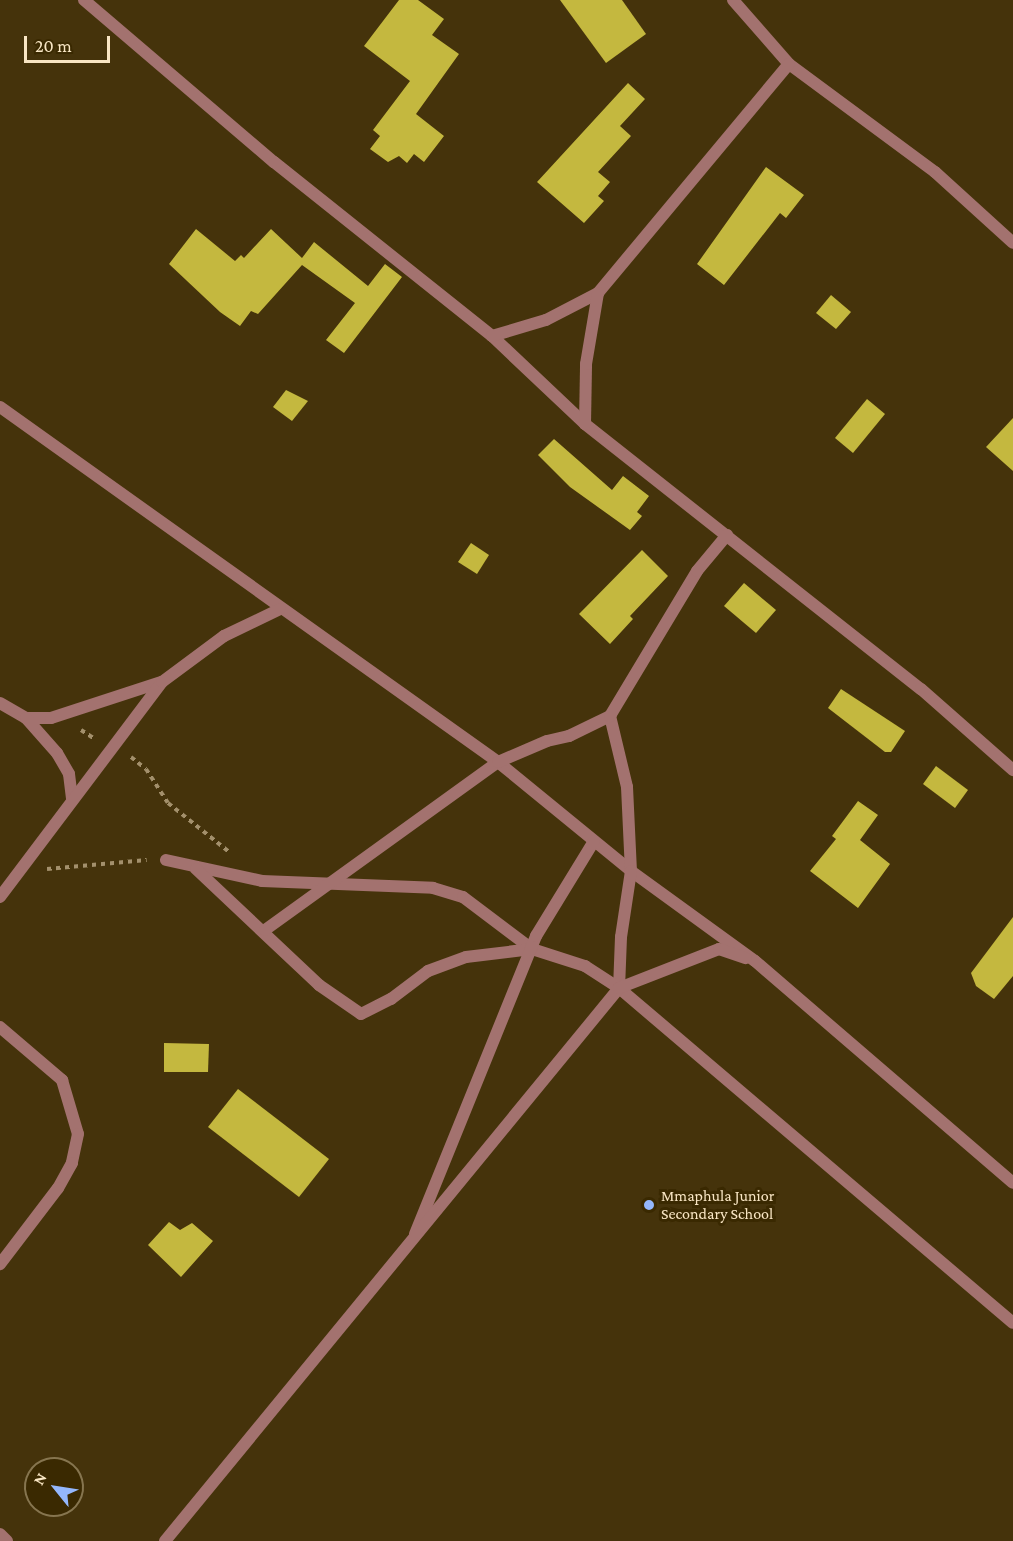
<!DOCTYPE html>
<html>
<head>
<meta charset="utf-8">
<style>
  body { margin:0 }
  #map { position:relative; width:1013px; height:1541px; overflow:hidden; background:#45330b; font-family:"Crimson Pro",serif }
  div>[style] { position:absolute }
  .building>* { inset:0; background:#c4b83f }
  .path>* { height:4px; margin-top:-2px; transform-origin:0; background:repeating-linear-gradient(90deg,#a3906c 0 4.5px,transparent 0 9px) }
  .minor>* { height:12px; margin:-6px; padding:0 6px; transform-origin:6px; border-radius:6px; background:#a3726f }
  .dots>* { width:16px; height:16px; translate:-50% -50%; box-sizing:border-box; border:3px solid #3a2901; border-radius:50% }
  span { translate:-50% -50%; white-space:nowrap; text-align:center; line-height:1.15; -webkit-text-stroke:6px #3a2901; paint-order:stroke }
  .poi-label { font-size:16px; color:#f9e6c4 }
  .left { translate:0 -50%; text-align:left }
  .north { position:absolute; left:24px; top:1457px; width:60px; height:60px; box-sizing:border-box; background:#3a2901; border:2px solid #86754f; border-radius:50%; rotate:300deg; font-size:16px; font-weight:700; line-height:24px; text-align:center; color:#f9e6c4 }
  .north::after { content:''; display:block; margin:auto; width:21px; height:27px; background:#94b7fd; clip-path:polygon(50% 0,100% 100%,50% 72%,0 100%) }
  .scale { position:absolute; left:24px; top:36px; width:86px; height:27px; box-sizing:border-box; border:3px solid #f9e6c4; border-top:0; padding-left:8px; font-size:18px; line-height:21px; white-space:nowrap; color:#f9e6c4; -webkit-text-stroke:4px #3a2901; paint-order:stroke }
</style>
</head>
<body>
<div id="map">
  <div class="building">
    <div style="clip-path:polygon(399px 0,418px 0,444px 19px,432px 35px,459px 54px,416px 114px,444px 136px,424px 162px,414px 154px,407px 163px,399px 156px,388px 162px,370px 149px,380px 136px,373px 130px,410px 81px,364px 46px)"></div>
    <div style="clip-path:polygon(560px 0,622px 0,646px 34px,606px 63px)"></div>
    <div style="clip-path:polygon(628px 83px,645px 99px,620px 126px,631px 136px,598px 172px,610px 182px,598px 196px,604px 201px,584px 223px,537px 182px)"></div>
    <div style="clip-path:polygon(766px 167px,804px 195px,786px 218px,780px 213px,724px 285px,697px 264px)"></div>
    <div style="clip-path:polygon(196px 229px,235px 261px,241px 255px,244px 258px,271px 229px,302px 258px,314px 242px,368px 286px,385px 264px,402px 277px,344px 353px,326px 340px,355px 303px,302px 265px,258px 314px,251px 311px,240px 326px,220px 312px,169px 264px)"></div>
    <div style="clip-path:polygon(831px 295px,851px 312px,836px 329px,816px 313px)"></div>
    <div style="clip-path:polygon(286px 390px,308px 401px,292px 421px,273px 407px)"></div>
    <div style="clip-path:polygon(867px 399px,885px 414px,853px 453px,835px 438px)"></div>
    <div style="clip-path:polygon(1013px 418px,1013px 471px,986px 447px)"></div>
    <div style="clip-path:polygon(554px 439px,612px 490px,623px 476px,649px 496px,637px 512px,642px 516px,630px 530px,570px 487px,538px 455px)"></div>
    <div style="clip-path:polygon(471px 543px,489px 555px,477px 574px,458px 562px)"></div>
    <div style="clip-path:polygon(642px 550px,668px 576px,630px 616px,633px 619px,610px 644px,579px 614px)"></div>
    <div style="clip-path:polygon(744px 583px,776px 610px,756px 633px,724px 606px)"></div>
    <div style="clip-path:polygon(841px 689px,905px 731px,891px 752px,885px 752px,828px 708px)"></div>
    <div style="clip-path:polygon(936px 766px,968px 790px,955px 808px,923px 784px)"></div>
    <div style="clip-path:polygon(858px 801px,878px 815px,860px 840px,890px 864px,858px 908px,810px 871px,836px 839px,832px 836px)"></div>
    <div style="clip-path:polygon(1013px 917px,1013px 976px,994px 999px,976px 986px,971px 973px)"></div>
    <div style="clip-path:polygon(164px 1043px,209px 1044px,208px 1072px,164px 1072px)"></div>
    <div style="clip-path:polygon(238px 1089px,329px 1159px,299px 1197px,208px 1127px)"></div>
    <div style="clip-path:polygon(169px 1222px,180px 1230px,192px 1223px,213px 1241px,181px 1277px,148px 1245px)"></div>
  </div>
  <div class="path">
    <div style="left:81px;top:730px;width:17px;rotate:33deg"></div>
    <div style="left:131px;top:757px;width:19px;rotate:39deg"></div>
    <div style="left:146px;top:769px;width:40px;rotate:57.1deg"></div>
    <div style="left:168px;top:803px;width:77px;rotate:38.7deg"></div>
    <div style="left:47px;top:869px;width:100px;rotate:-5.1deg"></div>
  </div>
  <div class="minor">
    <div style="left:84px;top:0;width:250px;rotate:40.5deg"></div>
    <div style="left:274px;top:162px;width:279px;rotate:38.6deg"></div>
    <div style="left:492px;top:336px;width:128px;rotate:43.4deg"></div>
    <div style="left:585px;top:424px;width:428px;rotate:38.3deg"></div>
    <div style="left:921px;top:689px;width:123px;rotate:41.4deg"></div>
    <div style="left:733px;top:0;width:85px;rotate:48.8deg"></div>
    <div style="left:789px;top:64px;width:182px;rotate:36.5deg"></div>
    <div style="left:935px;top:172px;width:105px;rotate:42.3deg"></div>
    <div style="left:492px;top:336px;width:56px;rotate:-16.5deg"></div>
    <div style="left:546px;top:320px;width:59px;rotate:-27.4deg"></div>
    <div style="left:598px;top:293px;width:298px;rotate:-50.2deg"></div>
    <div style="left:0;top:407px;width:612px;rotate:35.48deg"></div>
    <div style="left:498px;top:762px;width:172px;rotate:39.3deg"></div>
    <div style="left:631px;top:871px;width:153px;rotate:36deg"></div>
    <div style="left:755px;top:961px;width:340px;rotate:40.7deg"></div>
    <div style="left:585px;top:424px;width:60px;rotate:-89deg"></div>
    <div style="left:586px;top:364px;width:72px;rotate:-80.4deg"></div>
    <div style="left:0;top:703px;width:30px;rotate:30deg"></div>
    <div style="left:26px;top:718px;width:25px"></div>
    <div style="left:51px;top:718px;width:116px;rotate:-18.1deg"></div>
    <div style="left:610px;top:716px;width:73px;rotate:76.5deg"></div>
    <div style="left:627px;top:787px;width:84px;rotate:87.3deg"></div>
    <div style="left:631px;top:871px;width:67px;rotate:98.6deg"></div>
    <div style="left:621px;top:937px;width:51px;rotate:92.2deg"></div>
    <div style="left:26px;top:718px;width:47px;rotate:48.5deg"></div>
    <div style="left:57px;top:753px;width:24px;rotate:60deg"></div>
    <div style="left:69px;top:774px;width:26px;rotate:83deg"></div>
    <div style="left:166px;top:860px;width:98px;rotate:12.3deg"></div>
    <div style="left:262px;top:881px;width:171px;rotate:2.3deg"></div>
    <div style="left:433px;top:888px;width:31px;rotate:17deg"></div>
    <div style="left:463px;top:897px;width:86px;rotate:37deg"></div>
    <div style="left:532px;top:949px;width:56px;rotate:17.8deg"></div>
    <div style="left:585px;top:966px;width:40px;rotate:32.9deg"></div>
    <div style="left:619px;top:988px;width:517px;rotate:40.37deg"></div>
    <div style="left:196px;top:869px;width:169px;rotate:43.3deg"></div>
    <div style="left:319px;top:985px;width:51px;rotate:34.6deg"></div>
    <div style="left:361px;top:1014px;width:34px;rotate:-27deg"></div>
    <div style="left:391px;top:999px;width:46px;rotate:-37.1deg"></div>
    <div style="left:428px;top:971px;width:40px;rotate:-20.2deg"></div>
    <div style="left:466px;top:957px;width:66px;rotate:-6.9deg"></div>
    <div style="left:0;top:897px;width:269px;rotate:-53deg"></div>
    <div style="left:162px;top:682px;width:77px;rotate:-36.6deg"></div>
    <div style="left:224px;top:636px;width:62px;rotate:-25.7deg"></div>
    <div style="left:265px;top:930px;width:287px;rotate:-35.8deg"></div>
    <div style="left:498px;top:762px;width:53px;rotate:-23.2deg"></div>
    <div style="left:547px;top:741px;width:23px;rotate:-13deg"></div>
    <div style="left:569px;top:736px;width:46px;rotate:-26deg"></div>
    <div style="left:610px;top:716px;width:169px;rotate:-59deg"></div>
    <div style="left:697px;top:571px;width:47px;rotate:-50.2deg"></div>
    <div style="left:0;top:1027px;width:82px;rotate:40.5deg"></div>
    <div style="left:62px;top:1080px;width:56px;rotate:73.5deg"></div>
    <div style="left:78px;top:1134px;width:30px;rotate:102deg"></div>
    <div style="left:72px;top:1163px;width:29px;rotate:119deg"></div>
    <div style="left:58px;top:1188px;width:96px;rotate:127.3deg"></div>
    <div style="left:415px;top:1234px;width:322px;rotate:-67.9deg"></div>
    <div style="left:536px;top:936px;width:111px;rotate:-58.6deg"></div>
    <div style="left:0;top:1534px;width:10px;rotate:45deg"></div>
    <div style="left:165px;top:1541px;width:715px;rotate:-50.61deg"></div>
    <div style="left:619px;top:988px;width:107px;rotate:-21.3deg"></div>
    <div style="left:719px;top:949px;width:28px;rotate:19deg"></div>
  </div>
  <div class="dots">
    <div style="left:649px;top:1205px;background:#94b7fd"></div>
  </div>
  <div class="poi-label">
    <span class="left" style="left:661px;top:1205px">Mmaphula Junior<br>Secondary School</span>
  </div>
  <div class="north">N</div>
  <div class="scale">20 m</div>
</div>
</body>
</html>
